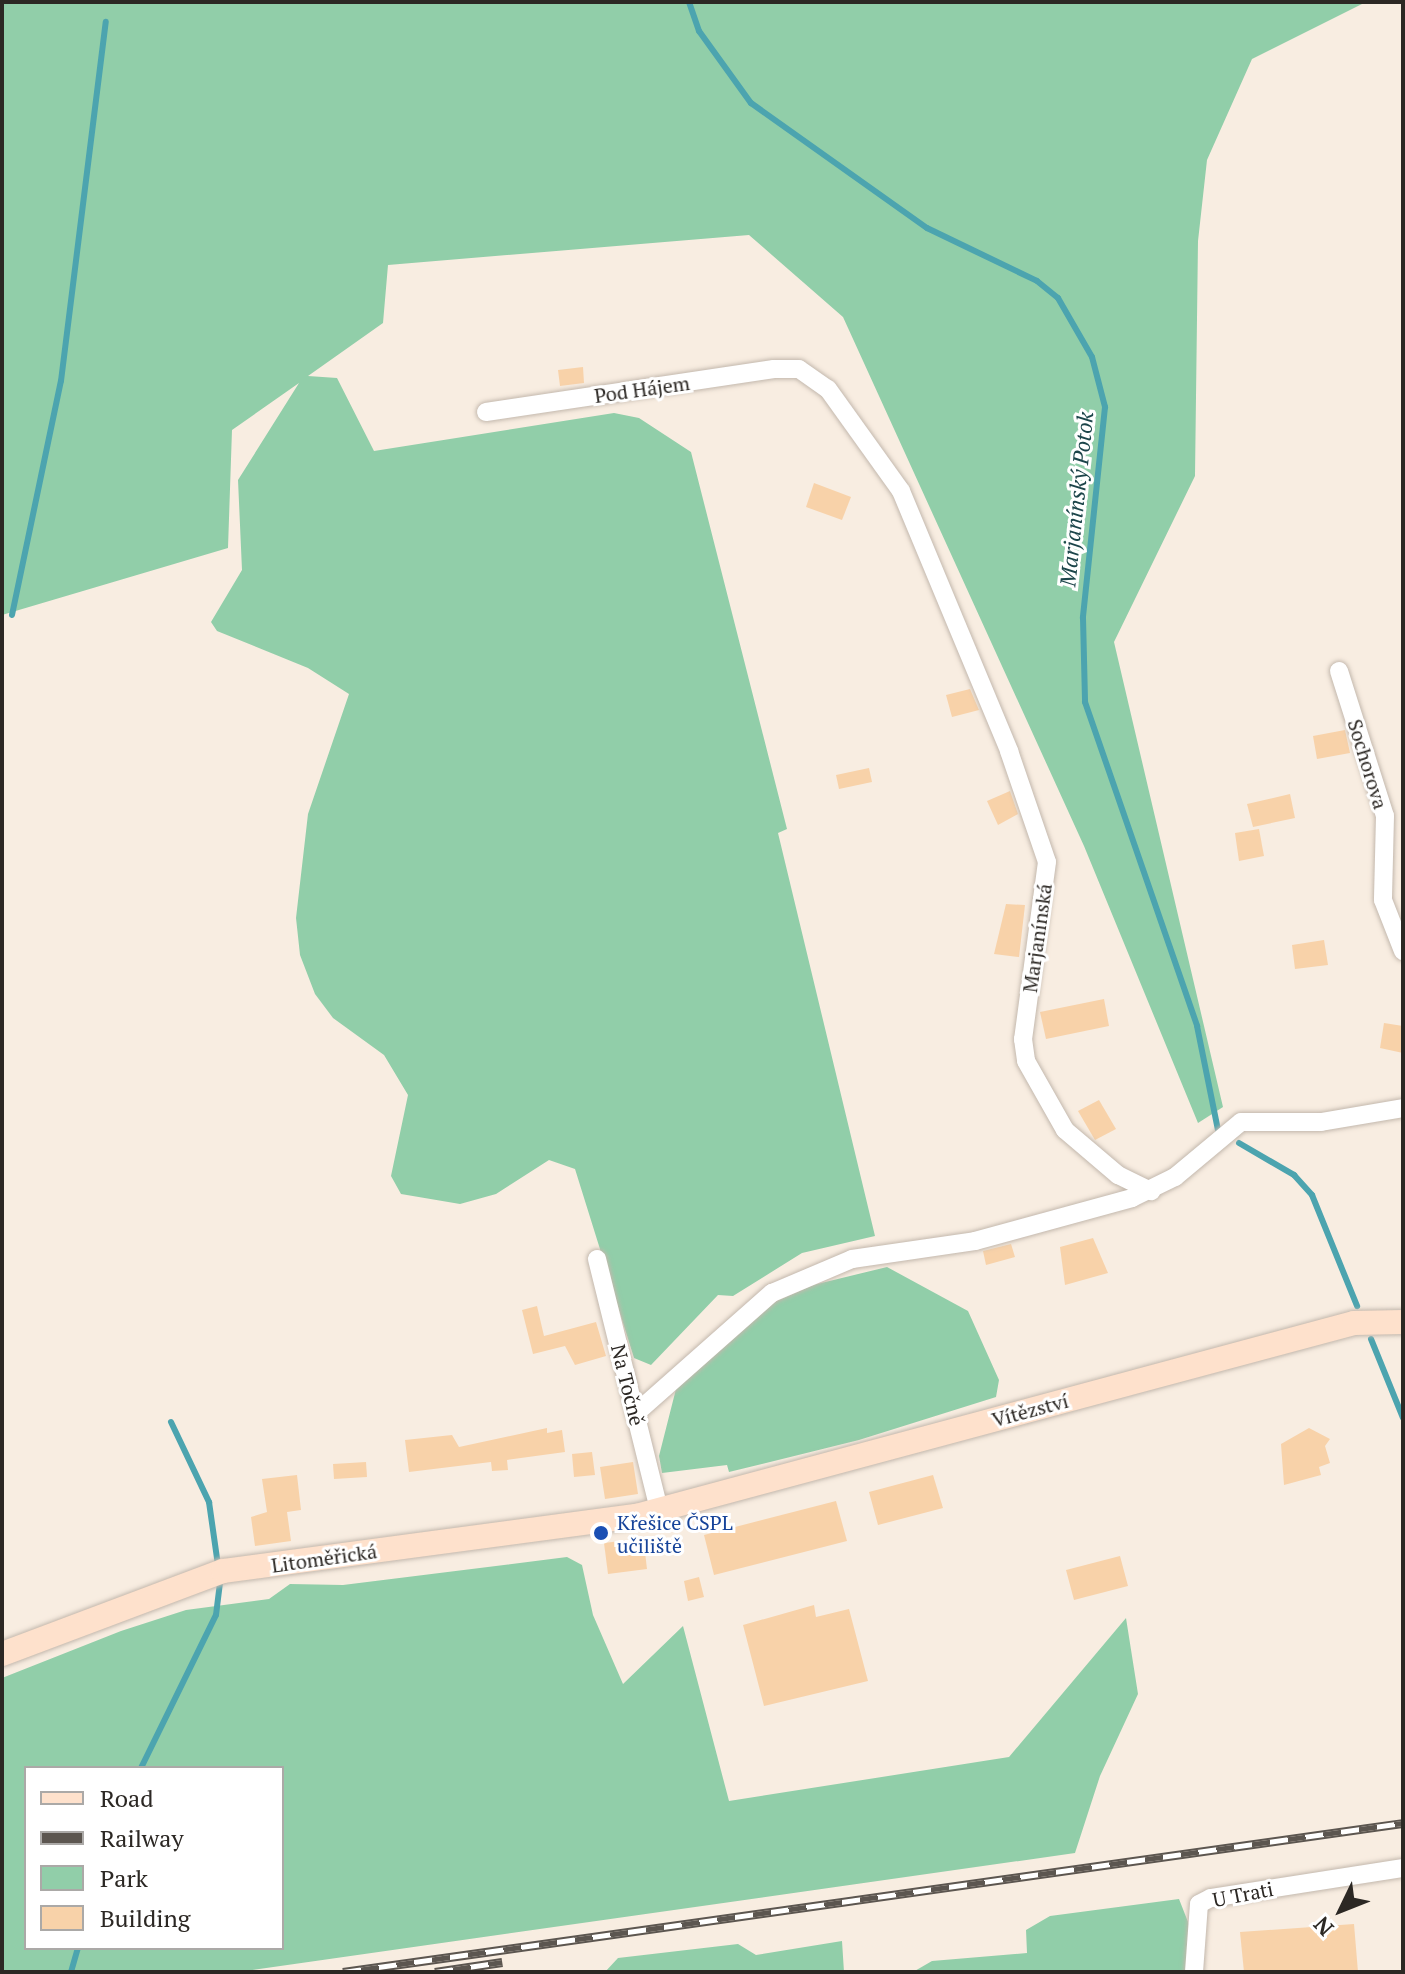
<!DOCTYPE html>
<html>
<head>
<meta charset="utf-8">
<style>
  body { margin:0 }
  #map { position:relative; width:1405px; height:1974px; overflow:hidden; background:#f8ede1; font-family:"PT Serif",serif }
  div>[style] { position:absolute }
  .green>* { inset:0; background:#91cea9 }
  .stream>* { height:6px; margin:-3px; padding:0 3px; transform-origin:3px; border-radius:3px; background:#4ca4af }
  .building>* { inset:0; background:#f8d2a9 }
  .roads { filter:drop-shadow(0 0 2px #c3b8ad) drop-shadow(0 0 2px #c3b8ad) }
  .minor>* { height:18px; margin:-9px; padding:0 9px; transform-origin:9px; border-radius:9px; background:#fff }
  .secondary>* { height:24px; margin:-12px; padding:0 12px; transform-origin:12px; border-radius:12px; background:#fee1cc }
  .rail>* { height:9px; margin-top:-4.5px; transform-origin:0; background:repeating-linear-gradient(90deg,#fff 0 18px,#5c5650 0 36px); box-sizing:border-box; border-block:2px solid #5c5650 }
  .dots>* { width:22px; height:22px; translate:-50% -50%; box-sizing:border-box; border:4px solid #fff; border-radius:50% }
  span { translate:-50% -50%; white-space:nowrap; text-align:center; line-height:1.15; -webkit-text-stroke:6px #fff; paint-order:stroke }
  .street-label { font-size:20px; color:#2c2824 }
  .transit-label { font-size:20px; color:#164399 }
  .left { translate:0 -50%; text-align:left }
  .water-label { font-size:22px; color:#1c454a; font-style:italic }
  .frame { position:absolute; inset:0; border:4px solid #2c2824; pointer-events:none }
  .legend { position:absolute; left:24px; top:1766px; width:260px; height:184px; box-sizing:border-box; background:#fff; border:2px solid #aba9a7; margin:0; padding:10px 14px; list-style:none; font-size:24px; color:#2c2824 }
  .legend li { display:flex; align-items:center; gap:16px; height:40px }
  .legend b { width:40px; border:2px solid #aba9a7 }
  .north { position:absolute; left:1301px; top:1870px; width:80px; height:80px; -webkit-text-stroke:6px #fff; paint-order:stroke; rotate:227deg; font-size:22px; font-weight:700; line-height:32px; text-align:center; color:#2c2824 }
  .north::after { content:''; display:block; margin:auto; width:28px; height:36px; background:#2c2824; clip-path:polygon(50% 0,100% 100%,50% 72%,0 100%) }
</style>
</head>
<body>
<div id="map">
  <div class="green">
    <div style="clip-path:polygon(2px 2px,1366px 2px,1252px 59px,1207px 160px,1198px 241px,1195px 476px,1114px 642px,1223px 1107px,1198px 1123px,1084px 846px,843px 317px,749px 235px,388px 265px,383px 323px,308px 376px,337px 378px,374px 451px,614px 413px,639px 418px,691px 452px,787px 829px,778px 833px,875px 1236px,802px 1253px,733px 1296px,718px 1295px,651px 1365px,634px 1358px,575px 1169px,549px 1160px,496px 1194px,460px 1204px,401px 1194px,391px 1176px,408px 1095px,384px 1055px,333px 1018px,315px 994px,300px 955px,296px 918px,308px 814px,349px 694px,308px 668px,217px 631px,211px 622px,242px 570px,238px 480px,299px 383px,232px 430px,228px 548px,2px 615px)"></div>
    <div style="clip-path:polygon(887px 1267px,968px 1311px,999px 1380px,996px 1397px,859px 1440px,729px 1472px,727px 1465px,662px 1473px,659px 1456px,677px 1385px,763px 1307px,813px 1285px)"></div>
    <div style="clip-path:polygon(evenodd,567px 1557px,582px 1565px,593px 1615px,623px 1684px,683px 1626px,729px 1801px,1009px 1757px,1126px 1618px,1138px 1694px,1100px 1776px,1075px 1853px,238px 1972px,2px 1972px,2px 1678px,121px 1631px,186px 1610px,269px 1599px,290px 1584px,343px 1585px,567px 1557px,26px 1768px,282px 1768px,282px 1948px,26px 1948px,26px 1768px)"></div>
    <div style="clip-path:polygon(1179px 1899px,1190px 1927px,1190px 1972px,913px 1972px,932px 1961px,1027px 1953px,1026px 1930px,1050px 1916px)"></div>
    <div style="clip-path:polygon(842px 1941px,844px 1972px,605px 1972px,618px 1958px,738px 1944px,756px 1955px)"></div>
  </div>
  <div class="stream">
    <div style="left:689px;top:2px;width:31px;rotate:71deg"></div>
    <div style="left:699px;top:31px;width:89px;rotate:54.2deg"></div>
    <div style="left:751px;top:103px;width:216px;rotate:35.4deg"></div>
    <div style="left:927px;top:228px;width:122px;rotate:25.7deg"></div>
    <div style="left:1037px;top:281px;width:27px;rotate:39deg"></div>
    <div style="left:1058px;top:298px;width:68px;rotate:60deg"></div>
    <div style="left:1092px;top:357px;width:52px;rotate:75.4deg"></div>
    <div style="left:1105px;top:407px;width:212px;rotate:96deg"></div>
    <div style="left:1083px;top:618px;width:84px;rotate:88.6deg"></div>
    <div style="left:1085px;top:702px;width:343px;rotate:70.9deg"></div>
    <div style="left:1197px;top:1026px;width:106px;rotate:78.6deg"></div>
    <div style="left:12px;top:615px;width:239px;rotate:-78.2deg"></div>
    <div style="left:61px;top:381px;width:362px;rotate:-82.9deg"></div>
    <div style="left:1239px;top:1143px;width:64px;rotate:30.2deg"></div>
    <div style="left:1294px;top:1175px;width:27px;rotate:48deg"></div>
    <div style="left:1312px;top:1195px;width:120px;rotate:67.9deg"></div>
    <div style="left:1371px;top:1339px;width:85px;rotate:67.9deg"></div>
    <div style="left:171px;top:1422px;width:89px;rotate:64.6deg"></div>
    <div style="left:209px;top:1502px;width:64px;rotate:81.9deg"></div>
    <div style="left:141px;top:1768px;width:170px;rotate:-63.9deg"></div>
    <div style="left:216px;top:1615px;width:35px;rotate:-83deg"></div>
    <div style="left:71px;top:1972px;width:25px;rotate:-74deg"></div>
  </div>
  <div class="building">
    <div style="clip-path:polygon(583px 367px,584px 383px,560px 386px,558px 370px)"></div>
    <div style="clip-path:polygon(814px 483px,851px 497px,842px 520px,806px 507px)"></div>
    <div style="clip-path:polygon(970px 689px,979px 710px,952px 717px,946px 695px)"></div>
    <div style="clip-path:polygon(1345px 730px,1350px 753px,1317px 759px,1313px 736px)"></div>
    <div style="clip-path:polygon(869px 768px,872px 782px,839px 789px,836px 775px)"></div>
    <div style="clip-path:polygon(1010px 791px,1018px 814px,998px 825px,987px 801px)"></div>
    <div style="clip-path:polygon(1290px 794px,1295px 818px,1253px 827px,1247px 804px)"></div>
    <div style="clip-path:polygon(1259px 829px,1264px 856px,1239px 861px,1235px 833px)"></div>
    <div style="clip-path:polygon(1006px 904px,1025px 905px,1019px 957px,994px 954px)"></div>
    <div style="clip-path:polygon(1324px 940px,1328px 965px,1295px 969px,1292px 945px)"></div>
    <div style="clip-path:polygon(1104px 999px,1109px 1026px,1046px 1039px,1040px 1012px)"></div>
    <div style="clip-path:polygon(1384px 1023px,1403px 1026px,1403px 1053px,1380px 1048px)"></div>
    <div style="clip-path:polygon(1099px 1100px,1116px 1129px,1095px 1140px,1078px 1111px)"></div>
    <div style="clip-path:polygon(1093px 1238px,1108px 1273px,1065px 1285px,1060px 1247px)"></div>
    <div style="clip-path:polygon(1011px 1244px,1015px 1257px,986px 1265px,983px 1251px)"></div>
    <div style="clip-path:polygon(537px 1306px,544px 1336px,596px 1322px,606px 1356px,575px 1365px,565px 1346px,533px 1354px,522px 1310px)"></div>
    <div style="clip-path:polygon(547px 1428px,547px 1433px,562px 1430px,565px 1452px,507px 1460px,508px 1470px,492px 1471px,491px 1462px,409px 1472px,405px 1440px,452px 1435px,459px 1447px)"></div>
    <div style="clip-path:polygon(1309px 1428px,1330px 1439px,1325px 1446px,1330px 1463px,1319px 1467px,1321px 1475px,1284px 1485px,1281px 1444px)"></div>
    <div style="clip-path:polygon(592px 1452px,595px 1475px,574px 1477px,572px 1454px)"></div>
    <div style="clip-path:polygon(366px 1462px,367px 1477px,334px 1479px,333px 1464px)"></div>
    <div style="clip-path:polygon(633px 1462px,638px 1494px,605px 1499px,600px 1467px)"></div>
    <div style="clip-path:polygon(297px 1475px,301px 1510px,287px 1512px,291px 1541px,255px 1546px,251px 1517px,267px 1512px,262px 1479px)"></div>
    <div style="clip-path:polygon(933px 1475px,943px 1508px,878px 1525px,869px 1492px)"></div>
    <div style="clip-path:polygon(836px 1501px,847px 1541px,714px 1575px,704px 1535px)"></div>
    <div style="clip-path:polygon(637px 1539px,644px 1544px,647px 1569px,608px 1574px,604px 1543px)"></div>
    <div style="clip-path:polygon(1120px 1556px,1128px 1586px,1074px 1600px,1066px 1570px)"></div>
    <div style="clip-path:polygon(699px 1577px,704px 1597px,688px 1601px,684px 1581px)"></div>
    <div style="clip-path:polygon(814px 1605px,816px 1617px,849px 1609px,868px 1681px,764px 1706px,743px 1625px)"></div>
    <div style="clip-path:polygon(1354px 1924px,1358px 1972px,1244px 1972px,1240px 1932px)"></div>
  </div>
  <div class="roads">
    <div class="minor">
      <div style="left:486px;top:412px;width:291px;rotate:-8.5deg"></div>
      <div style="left:774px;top:369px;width:25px"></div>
      <div style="left:799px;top:369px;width:35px;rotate:35deg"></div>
      <div style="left:828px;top:389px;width:125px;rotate:54.4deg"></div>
      <div style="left:901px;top:491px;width:282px;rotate:67.4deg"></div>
      <div style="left:1009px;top:751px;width:117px;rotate:71.1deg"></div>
      <div style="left:1047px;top:862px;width:179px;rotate:97.7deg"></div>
      <div style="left:1023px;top:1039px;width:22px;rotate:82deg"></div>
      <div style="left:1026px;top:1061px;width:79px;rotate:60.5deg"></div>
      <div style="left:1065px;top:1130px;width:70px;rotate:40.3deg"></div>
      <div style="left:1118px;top:1175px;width:37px;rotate:26deg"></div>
      <div style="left:1339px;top:671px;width:152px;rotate:72.4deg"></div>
      <div style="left:1385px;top:816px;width:84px;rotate:91.4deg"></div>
      <div style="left:1383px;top:900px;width:55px;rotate:68.6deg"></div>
      <div style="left:597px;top:1259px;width:259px;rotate:76.1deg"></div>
      <div style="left:635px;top:1414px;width:183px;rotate:-41.5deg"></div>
      <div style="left:772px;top:1293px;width:87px;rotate:-23deg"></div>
      <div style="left:852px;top:1259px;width:124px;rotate:-8.3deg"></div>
      <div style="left:975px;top:1241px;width:163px;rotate:-15.3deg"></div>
      <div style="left:1132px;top:1198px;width:48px;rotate:-26deg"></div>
      <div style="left:1175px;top:1177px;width:86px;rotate:-39.8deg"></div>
      <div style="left:1241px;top:1122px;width:80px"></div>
      <div style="left:1321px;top:1122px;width:83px;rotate:-9.7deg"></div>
      <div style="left:1194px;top:1972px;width:68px;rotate:-85.8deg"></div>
      <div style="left:1199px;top:1904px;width:13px;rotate:-27deg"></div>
      <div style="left:1211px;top:1898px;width:194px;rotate:-8.9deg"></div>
    </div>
    <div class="secondary">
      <div style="left:2px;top:1654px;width:236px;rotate:-20.6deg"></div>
      <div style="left:223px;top:1571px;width:417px;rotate:-7.6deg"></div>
      <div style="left:636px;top:1516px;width:743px;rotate:-15.05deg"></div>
      <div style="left:1354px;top:1323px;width:49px;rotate:-1.2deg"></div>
    </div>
  </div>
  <div class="rail">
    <div style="left:343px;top:1972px;width:1070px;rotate:-8deg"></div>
    <div style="left:435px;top:1972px;width:68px;rotate:-8.5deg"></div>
  </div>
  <div class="dots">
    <div style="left:601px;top:1533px;background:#1a4fb4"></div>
  </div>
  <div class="street-label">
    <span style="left:642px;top:389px;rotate:-8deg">Pod Hájem</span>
    <span style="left:1368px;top:764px;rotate:73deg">Sochorova</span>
    <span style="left:1037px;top:938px;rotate:-82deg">Marjanínská</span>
    <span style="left:628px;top:1385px;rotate:76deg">Na Točně</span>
    <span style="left:1030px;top:1410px;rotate:-15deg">Vítězství</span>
    <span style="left:324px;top:1558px;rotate:-8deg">Litoměřická</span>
    <span style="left:1243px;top:1894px;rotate:-11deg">U Trati</span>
  </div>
  <div class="transit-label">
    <span class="left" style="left:617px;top:1534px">Křešice ČSPL<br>učiliště</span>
  </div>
  <div class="water-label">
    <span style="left:1076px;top:499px;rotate:-84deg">Marjanínský Potok</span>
  </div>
  <div class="frame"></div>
  <ul class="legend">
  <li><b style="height:10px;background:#fee1cc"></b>Road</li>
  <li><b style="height:10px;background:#5c5650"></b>Railway</li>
  <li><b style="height:22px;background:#91cea9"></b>Park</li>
  <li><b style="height:22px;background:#f8d2a9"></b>Building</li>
  </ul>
  <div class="north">N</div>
</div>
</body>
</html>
